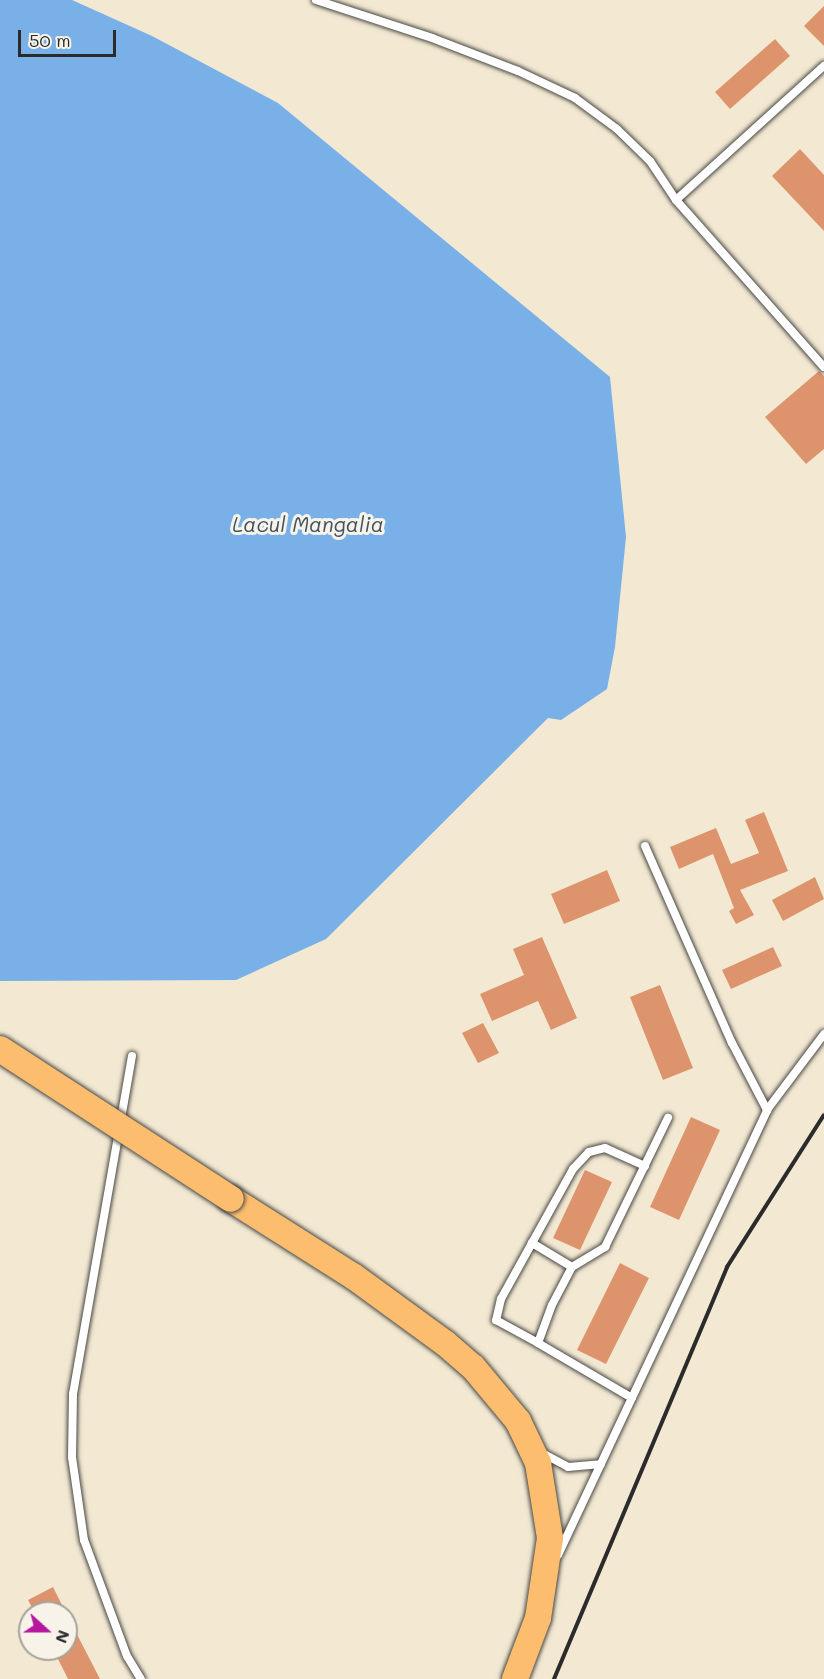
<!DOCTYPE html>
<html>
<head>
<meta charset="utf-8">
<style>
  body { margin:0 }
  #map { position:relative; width:824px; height:1679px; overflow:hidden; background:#f3e9d3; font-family:Mali,sans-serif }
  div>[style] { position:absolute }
  .water>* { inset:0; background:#78b0e7 }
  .building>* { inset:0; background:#dd946c }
  .roads { filter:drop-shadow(0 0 2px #494844) drop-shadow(0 0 2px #494844) }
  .lane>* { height:8px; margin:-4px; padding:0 4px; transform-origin:4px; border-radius:4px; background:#fff }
  .highway>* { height:26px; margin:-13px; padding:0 13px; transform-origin:13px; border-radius:13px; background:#fcbd6f }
  .rail>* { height:4px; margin:-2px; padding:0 2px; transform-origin:2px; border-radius:2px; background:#2b2b2b }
  .bridges { filter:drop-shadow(0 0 2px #494844) drop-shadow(0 0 2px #494844) }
  .highway-bridge>* { height:26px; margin:-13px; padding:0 13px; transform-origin:13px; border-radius:13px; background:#fcbd6f }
  span { translate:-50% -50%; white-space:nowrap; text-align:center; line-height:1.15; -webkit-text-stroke:6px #f7f3e8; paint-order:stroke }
  .water-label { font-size:21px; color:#425363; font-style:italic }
  .north { position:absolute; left:18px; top:1601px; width:60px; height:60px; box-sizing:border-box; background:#f7f3e8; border:2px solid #a5a39c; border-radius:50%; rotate:111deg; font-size:16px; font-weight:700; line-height:24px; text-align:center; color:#2b2b2b }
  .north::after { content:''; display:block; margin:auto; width:21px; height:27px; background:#b5179e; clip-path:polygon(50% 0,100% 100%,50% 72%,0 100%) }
  .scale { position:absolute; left:18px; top:30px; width:98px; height:27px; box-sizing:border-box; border:3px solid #2b2b2b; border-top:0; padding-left:8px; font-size:18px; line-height:21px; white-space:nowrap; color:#2b2b2b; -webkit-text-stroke:4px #f7f3e8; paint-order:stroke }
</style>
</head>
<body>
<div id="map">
  <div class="water">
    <div style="clip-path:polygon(0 0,72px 0,152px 36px,278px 103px,610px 377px,626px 537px,615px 647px,607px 689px,561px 720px,548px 718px,326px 939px,236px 980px,0 981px)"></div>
  </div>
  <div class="building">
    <div style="clip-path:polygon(824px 6px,824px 46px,804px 26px)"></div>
    <div style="clip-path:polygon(775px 39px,790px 56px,730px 109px,715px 92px)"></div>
    <div style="clip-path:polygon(800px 149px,824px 175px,824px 231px,772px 176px)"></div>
    <div style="clip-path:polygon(819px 371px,824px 376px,824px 449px,806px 464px,765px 417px)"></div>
    <div style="clip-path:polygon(764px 812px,788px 871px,740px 890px,754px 915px,736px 924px,729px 911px,734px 908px,713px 854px,679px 869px,670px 847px,716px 828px,731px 864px,759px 853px,745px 820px)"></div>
    <div style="clip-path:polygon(607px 870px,620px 901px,564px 924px,551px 894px)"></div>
    <div style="clip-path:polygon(815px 877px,824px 899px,783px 921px,772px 900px)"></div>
    <div style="clip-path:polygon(542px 937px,577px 1018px,551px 1030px,538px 1001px,492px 1021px,480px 994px,524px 975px,513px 949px)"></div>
    <div style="clip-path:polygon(773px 947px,782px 966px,731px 989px,722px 970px)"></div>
    <div style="clip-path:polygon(660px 985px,693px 1068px,663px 1080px,630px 997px)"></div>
    <div style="clip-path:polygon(483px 1023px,499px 1053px,478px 1063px,462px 1033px)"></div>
    <div style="clip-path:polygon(691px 1117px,720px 1130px,679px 1220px,650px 1207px)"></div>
    <div style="clip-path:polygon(585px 1170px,612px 1182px,580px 1250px,553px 1238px)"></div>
    <div style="clip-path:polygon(620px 1263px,649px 1278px,606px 1364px,577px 1350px)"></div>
    <div style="clip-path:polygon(53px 1587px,66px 1613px,100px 1679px,68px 1679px,53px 1649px,66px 1649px,66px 1613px,35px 1613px,28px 1600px)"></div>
  </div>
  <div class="roads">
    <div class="lane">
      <div style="left:316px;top:0;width:122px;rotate:18.1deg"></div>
      <div style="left:432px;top:38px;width:92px;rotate:21deg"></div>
      <div style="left:518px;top:71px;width:63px;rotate:25.3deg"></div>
      <div style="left:575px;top:98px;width:52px;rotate:36.4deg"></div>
      <div style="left:617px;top:129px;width:46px;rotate:44.1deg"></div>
      <div style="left:650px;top:161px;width:47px;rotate:56.3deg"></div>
      <div style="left:676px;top:200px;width:223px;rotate:48.5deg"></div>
      <div style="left:676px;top:200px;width:200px;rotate:-42.2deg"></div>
      <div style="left:645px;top:846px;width:215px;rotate:66.2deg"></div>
      <div style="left:732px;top:1043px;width:76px;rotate:62.4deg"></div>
      <div style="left:132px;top:1056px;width:343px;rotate:99.9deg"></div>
      <div style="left:73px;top:1394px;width:63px;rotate:90.9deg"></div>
      <div style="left:72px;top:1457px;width:84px;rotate:81.8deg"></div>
      <div style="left:84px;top:1540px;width:124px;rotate:69.7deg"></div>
      <div style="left:127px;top:1656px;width:27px;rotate:59deg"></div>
      <div style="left:532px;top:1243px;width:64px;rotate:119deg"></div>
      <div style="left:501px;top:1299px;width:22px;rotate:103deg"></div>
      <div style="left:496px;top:1320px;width:48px;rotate:28.7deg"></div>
      <div style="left:572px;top:1267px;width:47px;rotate:-149deg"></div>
      <div style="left:532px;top:1243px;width:85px;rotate:-61deg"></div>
      <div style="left:573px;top:1169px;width:23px;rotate:-47deg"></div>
      <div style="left:589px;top:1152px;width:16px;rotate:-14deg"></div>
      <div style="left:605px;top:1148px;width:44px;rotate:24.2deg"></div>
      <div style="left:632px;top:1398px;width:109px;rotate:-149.7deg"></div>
      <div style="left:538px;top:1343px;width:40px;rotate:-69.8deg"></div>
      <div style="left:552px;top:1305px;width:43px;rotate:-62.2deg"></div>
      <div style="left:572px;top:1267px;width:39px;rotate:-31deg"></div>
      <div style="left:605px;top:1247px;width:144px;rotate:-64deg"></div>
      <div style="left:544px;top:1454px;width:27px;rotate:28deg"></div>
      <div style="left:568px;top:1467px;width:33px;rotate:-5deg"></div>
      <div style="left:558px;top:1555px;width:492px;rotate:-64.8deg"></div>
      <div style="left:767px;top:1110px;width:95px;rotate:-53.1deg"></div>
    </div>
    <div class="highway">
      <div style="left:231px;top:1199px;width:144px;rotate:32.3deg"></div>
      <div style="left:353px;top:1276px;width:114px;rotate:36.1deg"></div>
      <div style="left:445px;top:1343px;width:37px;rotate:41deg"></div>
      <div style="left:473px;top:1367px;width:70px;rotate:50.2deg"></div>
      <div style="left:518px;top:1421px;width:47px;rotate:64.5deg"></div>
      <div style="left:538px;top:1463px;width:76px;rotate:80.9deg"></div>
      <div style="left:550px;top:1538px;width:81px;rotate:98.5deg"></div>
      <div style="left:538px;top:1618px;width:65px;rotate:110.7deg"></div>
    </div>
  </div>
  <div class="rail">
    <div style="left:554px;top:1679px;width:447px;rotate:-67.2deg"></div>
    <div style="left:727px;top:1267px;width:180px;rotate:-57.5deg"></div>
  </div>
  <div class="bridges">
    <div class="highway-bridge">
      <div style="left:0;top:1049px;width:275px;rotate:33deg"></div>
    </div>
  </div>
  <div class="water-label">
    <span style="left:308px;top:524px">Lacul Mangalia</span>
  </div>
  <div class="north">N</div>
  <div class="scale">50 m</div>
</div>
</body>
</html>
